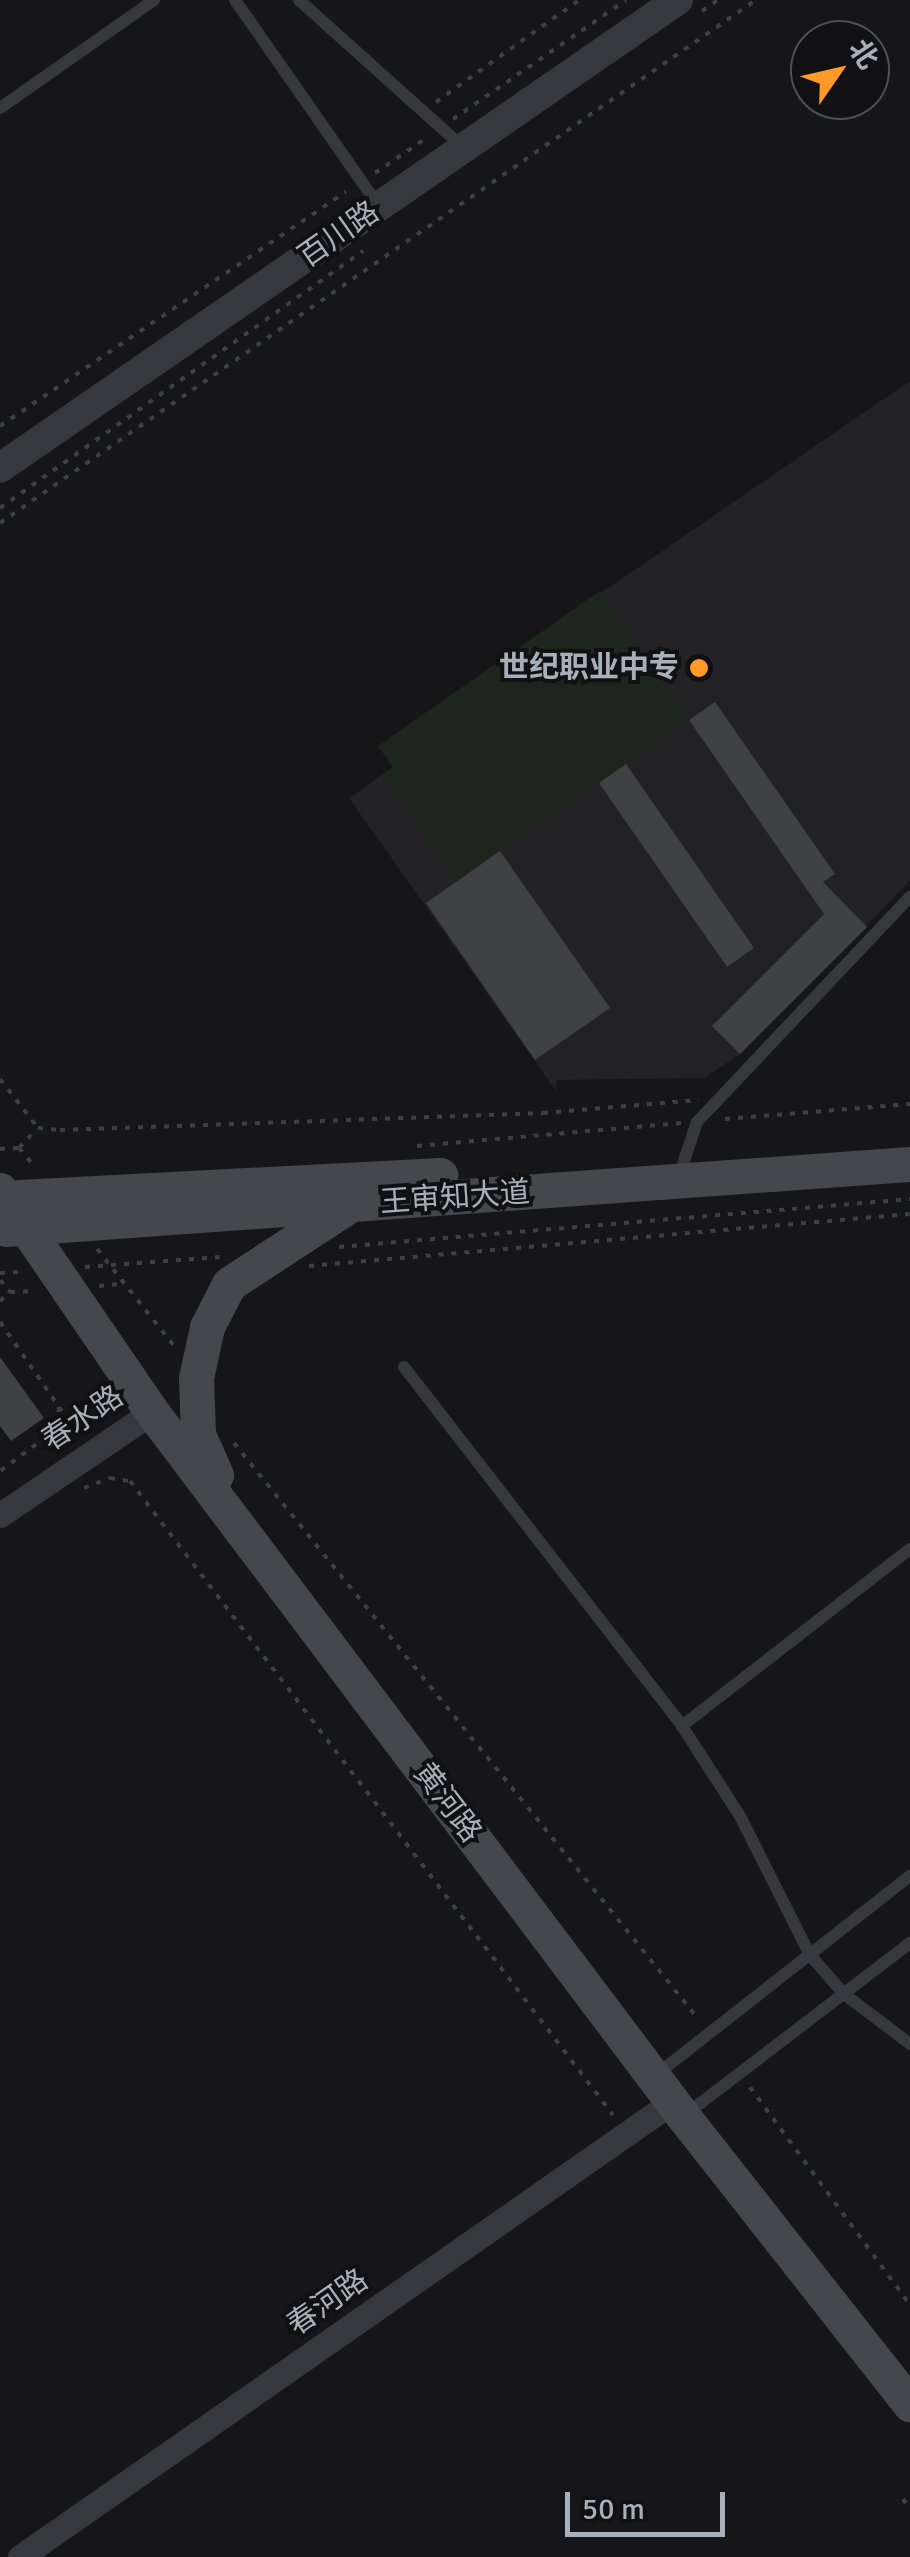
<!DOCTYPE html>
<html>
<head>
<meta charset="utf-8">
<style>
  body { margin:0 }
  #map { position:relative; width:910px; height:2557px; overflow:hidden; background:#161618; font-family:Signika,"Noto Sans SC",sans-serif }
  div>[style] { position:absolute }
  .built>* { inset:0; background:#222225 }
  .green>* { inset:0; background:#1d261d }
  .building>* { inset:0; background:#404145 }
  .path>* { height:4px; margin-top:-2px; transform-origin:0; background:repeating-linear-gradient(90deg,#3c4044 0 5px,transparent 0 13px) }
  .service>* { height:12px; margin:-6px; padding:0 6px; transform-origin:6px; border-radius:6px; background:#36383d }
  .minor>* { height:25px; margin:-12.5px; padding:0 12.5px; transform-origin:12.5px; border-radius:12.5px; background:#36383d }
  .tertiary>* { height:30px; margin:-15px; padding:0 15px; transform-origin:15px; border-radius:15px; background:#36383d }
  .secondary>* { height:35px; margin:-17.5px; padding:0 17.5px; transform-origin:17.5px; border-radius:17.5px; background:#44484d }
  .dots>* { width:28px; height:28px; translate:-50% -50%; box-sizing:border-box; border:5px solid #111113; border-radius:50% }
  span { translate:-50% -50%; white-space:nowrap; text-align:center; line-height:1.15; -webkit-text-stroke:8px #111113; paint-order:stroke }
  .street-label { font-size:30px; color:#a7afb9 }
  .poi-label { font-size:30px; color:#a7afb9; font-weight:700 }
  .right { translate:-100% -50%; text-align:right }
  .north { position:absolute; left:790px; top:20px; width:100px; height:100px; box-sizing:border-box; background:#111113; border:2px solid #4d5055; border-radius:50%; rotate:56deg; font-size:28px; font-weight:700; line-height:40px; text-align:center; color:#a7afb9 }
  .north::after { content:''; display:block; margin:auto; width:35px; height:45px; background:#ff9927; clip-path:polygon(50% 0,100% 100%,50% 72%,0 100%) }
  .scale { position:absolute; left:565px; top:2492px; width:160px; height:45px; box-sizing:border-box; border:5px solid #a7afb9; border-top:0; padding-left:12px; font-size:30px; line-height:35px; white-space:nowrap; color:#a7afb9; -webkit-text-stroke:8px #111113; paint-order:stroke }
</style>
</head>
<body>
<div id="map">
  <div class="built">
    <div style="clip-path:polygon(910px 381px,910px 881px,740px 1054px,704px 1078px,557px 1080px,556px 1091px,349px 798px,393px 767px,378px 746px)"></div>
  </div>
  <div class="green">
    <div style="clip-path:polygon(600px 591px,689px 720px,457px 881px,383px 775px,393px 767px,378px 746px)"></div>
  </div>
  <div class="building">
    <div style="clip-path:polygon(715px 702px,835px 874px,823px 882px,867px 927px,740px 1054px,712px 1026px,824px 914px,689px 720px)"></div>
    <div style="clip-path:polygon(626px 764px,754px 948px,727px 967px,599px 783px)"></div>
    <div style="clip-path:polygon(500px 851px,610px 1008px,535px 1060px,426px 903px)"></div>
    <div style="clip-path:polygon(0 1357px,44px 1418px,11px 1441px,0 1426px)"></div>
  </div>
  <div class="path">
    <div style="left:702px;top:11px;width:19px;rotate:-35deg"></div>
    <div style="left:436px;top:102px;width:176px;rotate:-35.5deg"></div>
    <div style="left:453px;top:119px;width:210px;rotate:-34.5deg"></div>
    <div style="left:375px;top:173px;width:65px;rotate:-34.4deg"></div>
    <div style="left:0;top:426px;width:418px;rotate:-34.1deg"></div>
    <div style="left:0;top:508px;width:445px;rotate:-35.3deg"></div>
    <div style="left:0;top:523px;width:919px;rotate:-34.68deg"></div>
    <div style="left:0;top:1079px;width:62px;rotate:52.2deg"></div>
    <div style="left:38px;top:1128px;width:22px;rotate:5deg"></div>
    <div style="left:60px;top:1130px;width:483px;rotate:-2deg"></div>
    <div style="left:543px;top:1113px;width:156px;rotate:-4.8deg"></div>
    <div style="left:725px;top:1119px;width:186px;rotate:-4.6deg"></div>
    <div style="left:417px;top:1146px;width:265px;rotate:-5deg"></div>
    <div style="left:19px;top:1148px;width:23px;rotate:50deg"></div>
    <div style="left:0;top:1149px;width:19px;rotate:-3deg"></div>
    <div style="left:19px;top:1148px;width:26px;rotate:-47deg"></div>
    <div style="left:339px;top:1247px;width:573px;rotate:-4.81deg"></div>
    <div style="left:97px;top:1249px;width:125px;rotate:51.5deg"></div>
    <div style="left:309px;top:1266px;width:603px;rotate:-4.95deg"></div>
    <div style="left:85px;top:1267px;width:135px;rotate:-4.2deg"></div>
    <div style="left:0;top:1273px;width:20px;rotate:-3deg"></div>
    <div style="left:0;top:1280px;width:16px;rotate:50deg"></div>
    <div style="left:10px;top:1292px;width:25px;rotate:-2deg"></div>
    <div style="left:99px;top:1286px;width:25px;rotate:-5deg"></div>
    <div style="left:0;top:1301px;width:13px;rotate:-42deg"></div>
    <div style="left:0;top:1322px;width:103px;rotate:55.2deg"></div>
    <div style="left:59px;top:1407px;width:22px;rotate:95deg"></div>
    <div style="left:57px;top:1429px;width:71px;rotate:143.6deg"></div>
    <div style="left:59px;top:1407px;width:34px;rotate:54deg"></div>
    <div style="left:234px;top:1443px;width:741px;rotate:51.13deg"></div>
    <div style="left:84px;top:1488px;width:28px;rotate:-21deg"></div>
    <div style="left:110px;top:1478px;width:20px;rotate:9deg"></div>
    <div style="left:130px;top:1481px;width:797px;rotate:52.7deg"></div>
    <div style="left:750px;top:2087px;width:270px;rotate:53.7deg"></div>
    <div style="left:903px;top:2499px;width:12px;rotate:55deg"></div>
  </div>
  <div class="service">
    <div style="left:235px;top:0;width:250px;rotate:55.1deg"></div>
    <div style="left:299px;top:0;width:223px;rotate:41.9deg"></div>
    <div style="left:0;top:108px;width:188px;rotate:-35deg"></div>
    <div style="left:678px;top:1179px;width:60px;rotate:-71.6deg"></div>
    <div style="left:697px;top:1122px;width:310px;rotate:-46.6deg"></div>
    <div style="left:404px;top:1367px;width:454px;rotate:52.2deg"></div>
    <div style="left:910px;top:1549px;width:289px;rotate:142.2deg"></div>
    <div style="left:682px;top:1726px;width:107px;rotate:57.2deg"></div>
    <div style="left:740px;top:1816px;width:156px;rotate:63.3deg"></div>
    <div style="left:810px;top:1955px;width:52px;rotate:48.9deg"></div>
    <div style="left:844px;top:1994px;width:83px;rotate:37.1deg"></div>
    <div style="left:656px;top:2075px;width:323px;rotate:-38.1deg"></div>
    <div style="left:685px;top:2115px;width:283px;rotate:-37.4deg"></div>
  </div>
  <div class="minor">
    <div style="left:0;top:1515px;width:184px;rotate:-34.1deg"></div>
    <div style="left:20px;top:2557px;width:795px;rotate:-34.91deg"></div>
  </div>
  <div class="tertiary">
    <div style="left:0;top:468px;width:824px;rotate:-34.62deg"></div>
  </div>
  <div class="secondary">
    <div style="left:0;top:1190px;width:269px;rotate:55.6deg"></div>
    <div style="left:152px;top:1412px;width:882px;rotate:52.97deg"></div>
    <div style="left:683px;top:2116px;width:367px;rotate:51.8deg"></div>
    <div style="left:0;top:1198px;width:441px;rotate:-3deg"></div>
    <div style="left:6px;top:1229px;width:906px;rotate:-4.11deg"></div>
    <div style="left:216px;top:1475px;width:45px;rotate:-113.7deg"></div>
    <div style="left:198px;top:1434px;width:56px;rotate:-92deg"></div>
    <div style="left:196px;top:1378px;width:52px;rotate:-77.8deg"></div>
    <div style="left:207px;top:1327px;width:48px;rotate:-62.9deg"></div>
    <div style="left:229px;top:1284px;width:142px;rotate:-33.2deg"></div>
  </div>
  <div class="dots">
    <div style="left:699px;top:668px;background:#ff9927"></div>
  </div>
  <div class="street-label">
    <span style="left:339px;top:235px;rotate:-35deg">百川路</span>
    <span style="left:455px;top:1198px;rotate:-4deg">王审知大道</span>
    <span style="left:83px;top:1419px;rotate:-34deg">春水路</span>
    <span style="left:447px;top:1803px;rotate:53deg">黄河路</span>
    <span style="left:328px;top:2303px;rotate:-35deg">春河路</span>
  </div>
  <div class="poi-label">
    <span class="right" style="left:679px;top:668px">世纪职业中专</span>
  </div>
  <div class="north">北</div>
  <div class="scale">50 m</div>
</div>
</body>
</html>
